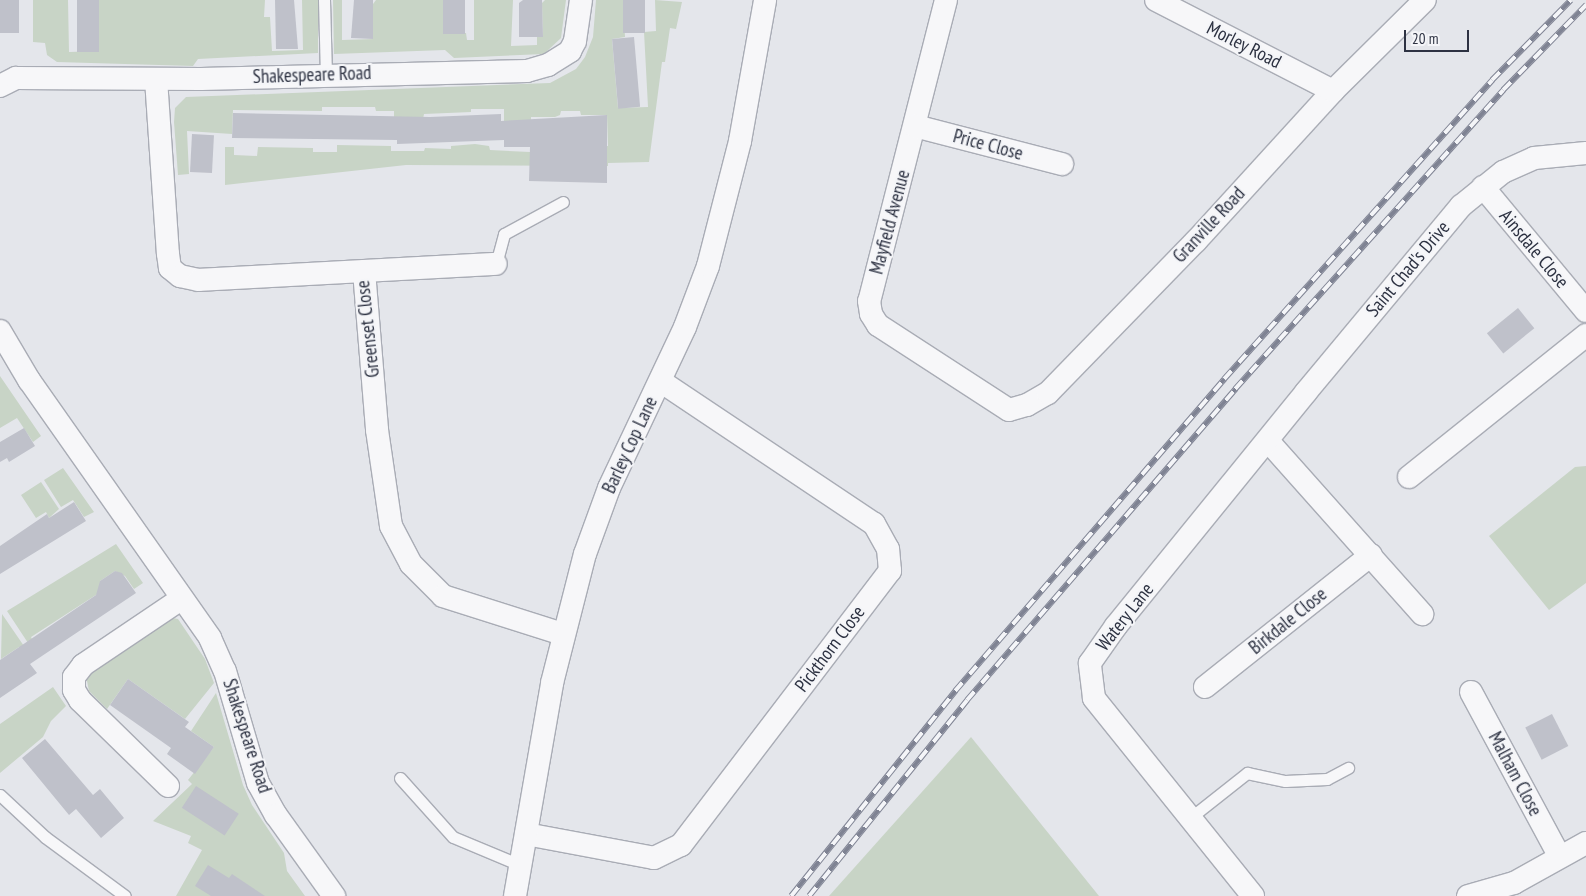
<!DOCTYPE html>
<html>
<head>
<meta charset="utf-8">
<style>
  body { margin:0 }
  #map { position:relative; width:1586px; height:896px; overflow:hidden; background:#e4e6eb; font-family:"PT Sans Narrow",sans-serif }
  div>[style] { position:absolute }
  .green>* { inset:0; background:#c8d4c6 }
  .building>* { inset:0; background:#bfc1ca; transform-origin:0 0 }
  .roads { filter:drop-shadow(1px 0 #a9acb5) drop-shadow(-1px 0 #a9acb5) drop-shadow(0 1px #a9acb5) drop-shadow(0 -1px #a9acb5) }
  .lane>* { height:11px; margin:-5.5px; padding:0 5.5px; transform-origin:5.5px; border-radius:5.5px; background:#f7f7f9 }
  .street>* { height:22px; margin:-11px; padding:0 11px; transform-origin:11px; border-radius:11px; background:#f7f7f9 }
  .rail>* { height:5.5px; margin-top:-2.75px; transform-origin:0; background:repeating-linear-gradient(90deg,#f4f5f8 0 11px,#7f8393 0 22px); box-sizing:border-box; border-block:1px solid #7f8393 }
  span { translate:-50% -50%; white-space:nowrap; text-align:center; line-height:1.15; -webkit-text-stroke:4px #f4f5f8; paint-order:stroke }
  .street-label { font-size:19px; color:#2d3242 }
  .scale { position:absolute; left:1404px; top:30px; width:65px; height:22px; box-sizing:border-box; border:2px solid #2d3242; border-top:0; padding-left:6px; font-size:15px; line-height:18px; white-space:nowrap; color:#2d3242; -webkit-text-stroke:4px #f4f5f8; paint-order:stroke }
</style>
</head>
<body>
<div id="map">
  <div class="green">
    <div style="clip-path:polygon(33px 0,68px 0,69px 52px,99px 51px,99px 0,265px 0,264px 17px,270px 17px,272px 51px,303px 50px,302px 0,318px 0,318px 53px,198px 59px,193px 66px,57px 62px,47px 55px,45px 43px,33px 42px)"></div>
    <div style="clip-path:polygon(333px 0,342px 0,342px 40px,373px 39px,373px 4px,376px 0,443px 0,443px 33px,466px 33px,467px 40px,474px 40px,474px 0,513px 0,511px 46px,537px 45px,537px 37px,543px 37px,542px 3px,545px 0,566px 0,561px 38px,544px 54px,454px 58px,445px 50px,334px 54px)"></div>
    <div style="clip-path:polygon(596px 0,623px 0,625px 37px,612px 39px,618px 108px,648px 107px,644px 32px,656px 31px,655px 0,682px 2px,676px 29px,670px 28px,665px 62px,662px 62px,649px 162px,608px 163px,608px 166px,406px 165px,225px 185px,225px 147px,234px 147px,234px 155px,257px 156px,258px 147px,313px 148px,313px 152px,337px 152px,337px 145px,391px 146px,391px 151px,424px 151px,425px 148px,451px 149px,451px 146px,475px 144px,489px 146px,490px 150px,530px 152px,608px 146px,607px 115px,581px 115px,580px 111px,561px 111px,560px 115px,555px 117px,531px 117px,531px 122px,504px 122px,504px 109px,471px 109px,471px 112px,424px 114px,423px 119px,394px 122px,394px 111px,376px 111px,375px 107px,322px 107px,322px 111px,233px 110px,232px 134px,187px 131px,189px 174px,178px 175px,174px 122px,175px 108px,186px 97px,550px 83px,576px 69px,585px 57px,593px 37px)"></div>
    <div style="clip-path:polygon(0 376px,41px 436px,33px 442px,17px 418px,0 428px)"></div>
    <div style="clip-path:polygon(1586px 466px,1586px 583px,1549px 610px,1489px 536px,1575px 467px)"></div>
    <div style="clip-path:polygon(63px 468px,94px 512px,84px 517px,73px 500px,61px 507px,44px 480px)"></div>
    <div style="clip-path:polygon(41px 482px,59px 509px,49px 518px,46px 512px,36px 518px,21px 495px)"></div>
    <div style="clip-path:polygon(116px 544px,143px 583px,134px 589px,125px 576px,115px 571px,100px 581px,102px 591px,31px 637px,34px 643px,30px 646px,7px 611px)"></div>
    <div style="clip-path:polygon(2px 614px,26px 649px,19px 647px,1px 659px)"></div>
    <div style="clip-path:polygon(173px 618px,178px 619px,205px 659px,214px 683px,185px 719px,128px 679px,107px 709px,89px 691px,86px 676px)"></div>
    <div style="clip-path:polygon(53px 687px,66px 706px,51px 721px,43px 737px,0 773px,0 724px)"></div>
    <div style="clip-path:polygon(216px 693px,243px 785px,252px 805px,284px 853px,287px 871px,305px 896px,176px 896px,202px 850px,188px 843px,191px 836px,153px 821px,192px 784px,188px 780px,214px 747px,191px 731px)"></div>
    <div style="clip-path:polygon(971px 737px,1099px 896px,829px 896px)"></div>
  </div>
  <div class="building">
    <div style="left:0;top:0;width:19px;height:33px"></div>
    <div style="left:77px;top:0;width:22px;height:52px"></div>
    <div style="clip-path:polygon(275px 0,294px 0,298px 49px,276px 49px)"></div>
    <div style="clip-path:polygon(354px 0,373px 0,373px 39px,351px 38px)"></div>
    <div style="left:443px;top:0;width:22px;height:34px"></div>
    <div style="clip-path:polygon(523px 0,542px 0,543px 37px,519px 37px,519px 3px)"></div>
    <div style="left:623px;top:0;width:22px;height:33px"></div>
    <div style="left:634px;top:37px;width:70px;height:22px;rotate:85deg"></div>
    <div style="clip-path:polygon(233px 113px,430px 117px,501px 114px,501px 121px,607px 115px,607px 183px,529px 181px,530px 147px,504px 147px,504px 140px,397px 144px,397px 140px,232px 138px)"></div>
    <div style="left:192px;top:134px;width:22px;height:38px;rotate:3deg"></div>
    <div style="left:1518px;top:308px;width:26px;height:40px;rotate:51deg"></div>
    <div style="clip-path:polygon(24px 428px,35px 446px,9px 462px,7px 458px,0 462px,0 442px)"></div>
    <div style="clip-path:polygon(74px 502px,86px 521px,0 574px,0 546px,47px 514px,49px 518px)"></div>
    <div style="clip-path:polygon(115px 571px,122px 573px,136px 593px,30px 664px,37px 673px,0 698px,0 660px,96px 595px,100px 581px)"></div>
    <div style="clip-path:polygon(128px 679px,189px 722px,185px 727px,214px 747px,195px 774px,167px 754px,171px 748px,110px 705px)"></div>
    <div style="left:1552px;top:714px;width:36px;height:30px;rotate:63deg"></div>
    <div style="clip-path:polygon(45px 739px,93px 795px,100px 789px,124px 818px,101px 838px,76px 809px,69px 815px,22px 758px)"></div>
    <div style="left:196px;top:786px;width:51px;height:26px;rotate:33deg"></div>
    <div style="clip-path:polygon(208px 865px,229px 878px,232px 874px,265px 896px,211px 896px,195px 886px)"></div>
  </div>
  <div class="roads">
    <div class="lane">
      <div style="left:324px;top:0;width:75px;rotate:88.5deg"></div>
      <div style="left:496px;top:264px;width:31px;rotate:-75deg"></div>
      <div style="left:504px;top:234px;width:67px;rotate:-28.5deg"></div>
      <div style="left:400px;top:778px;width:79px;rotate:48.1deg"></div>
      <div style="left:453px;top:837px;width:73px;rotate:22.7deg"></div>
      <div style="left:0;top:795px;width:62px;rotate:43deg"></div>
      <div style="left:45px;top:837px;width:99px;rotate:36.4deg"></div>
      <div style="left:1190px;top:818px;width:73px;rotate:-38.3deg"></div>
      <div style="left:1247px;top:773px;width:39px;rotate:12deg"></div>
      <div style="left:1285px;top:781px;width:42px;rotate:-2.7deg"></div>
      <div style="left:1327px;top:779px;width:24px;rotate:-28deg"></div>
    </div>
    <div class="street">
      <div style="left:946px;top:0;width:311px;rotate:104.3deg"></div>
      <div style="left:869px;top:301px;width:13px;rotate:81deg"></div>
      <div style="left:871px;top:314px;width:13px;rotate:58deg"></div>
      <div style="left:878px;top:325px;width:156px;rotate:33deg"></div>
      <div style="left:1009px;top:410px;width:19px;rotate:-16deg"></div>
      <div style="left:1027px;top:405px;width:24px;rotate:-30deg"></div>
      <div style="left:1048px;top:393px;width:212px;rotate:-45.8deg"></div>
      <div style="left:1196px;top:241px;width:203px;rotate:-47.6deg"></div>
      <div style="left:1333px;top:91px;width:129px;rotate:-44.7deg"></div>
      <div style="left:1156px;top:0;width:199px;rotate:27.2deg"></div>
      <div style="left:156px;top:79px;width:175px;rotate:86.1deg"></div>
      <div style="left:168px;top:254px;width:14px;rotate:82deg"></div>
      <div style="left:170px;top:268px;width:13px;rotate:39deg"></div>
      <div style="left:180px;top:276px;width:19px;rotate:12deg"></div>
      <div style="left:199px;top:280px;width:297px;rotate:-3.1deg"></div>
      <div style="left:0;top:86px;width:18px;rotate:-27deg"></div>
      <div style="left:16px;top:78px;width:185px;rotate:0.3deg"></div>
      <div style="left:201px;top:79px;width:326px;rotate:-1.4deg"></div>
      <div style="left:527px;top:71px;width:22px;rotate:-16deg"></div>
      <div style="left:548px;top:65px;width:26px;rotate:-32deg"></div>
      <div style="left:570px;top:51px;width:11px;rotate:-63deg"></div>
      <div style="left:575px;top:41px;width:41px;rotate:-81.7deg"></div>
      <div style="left:915px;top:126px;width:152px;rotate:14.5deg"></div>
      <div style="left:1483px;top:187px;width:161px;rotate:50.3deg"></div>
      <div style="left:364px;top:271px;width:160px;rotate:85.3deg"></div>
      <div style="left:377px;top:430px;width:97px;rotate:81.7deg"></div>
      <div style="left:391px;top:526px;width:43px;rotate:62.2deg"></div>
      <div style="left:411px;top:564px;width:45px;rotate:45deg"></div>
      <div style="left:443px;top:596px;width:126px;rotate:17.6deg"></div>
      <div style="left:0;top:331px;width:57px;rotate:59.4deg"></div>
      <div style="left:29px;top:380px;width:315px;rotate:54.9deg"></div>
      <div style="left:210px;top:638px;width:36px;rotate:66deg"></div>
      <div style="left:225px;top:671px;width:117px;rotate:73.6deg"></div>
      <div style="left:258px;top:783px;width:37px;rotate:61deg"></div>
      <div style="left:276px;top:815px;width:100px;rotate:54.4deg"></div>
      <div style="left:1268px;top:441px;width:232px;rotate:48.3deg"></div>
      <div style="left:1409px;top:477px;width:227px;rotate:-38.7deg"></div>
      <div style="left:1205px;top:687px;width:212px;rotate:-38.5deg"></div>
      <div style="left:1471px;top:692px;width:187px;rotate:61.7deg"></div>
      <div style="left:168px;top:786px;width:123px;rotate:-135.7deg"></div>
      <div style="left:80px;top:700px;width:12px;rotate:-121deg"></div>
      <div style="left:74px;top:690px;width:13px;rotate:-90deg"></div>
      <div style="left:74px;top:677px;width:15px;rotate:-53deg"></div>
      <div style="left:83px;top:665px;width:118px;rotate:-34deg"></div>
      <div style="left:526px;top:834px;width:130px;rotate:10.6deg"></div>
      <div style="left:654px;top:858px;width:30px;rotate:-26deg"></div>
      <div style="left:681px;top:845px;width:345px;rotate:-52.7deg"></div>
      <div style="left:890px;top:571px;width:22px;rotate:-95deg"></div>
      <div style="left:888px;top:549px;width:29px;rotate:-119deg"></div>
      <div style="left:874px;top:524px;width:257px;rotate:-146.2deg"></div>
      <div style="left:515px;top:896px;width:216px;rotate:-80.1deg"></div>
      <div style="left:552px;top:683px;width:133px;rotate:-75.7deg"></div>
      <div style="left:585px;top:554px;width:70px;rotate:-70deg"></div>
      <div style="left:609px;top:488px;width:178px;rotate:-64.7deg"></div>
      <div style="left:685px;top:327px;width:65px;rotate:-69.3deg"></div>
      <div style="left:708px;top:266px;width:129px;rotate:-75.6deg"></div>
      <div style="left:740px;top:141px;width:143px;rotate:-79.9deg"></div>
      <div style="left:1253px;top:896px;width:254px;rotate:-128.8deg"></div>
      <div style="left:1094px;top:698px;width:35px;rotate:-97deg"></div>
      <div style="left:1090px;top:663px;width:45px;rotate:-54.9deg"></div>
      <div style="left:1116px;top:626px;width:301px;rotate:-50.9deg"></div>
      <div style="left:1306px;top:392px;width:242px;rotate:-50.2deg"></div>
      <div style="left:1461px;top:206px;width:54px;rotate:-39deg"></div>
      <div style="left:1503px;top:172px;width:34px;rotate:-24deg"></div>
      <div style="left:1534px;top:158px;width:52px;rotate:-5.5deg"></div>
      <div style="left:1468px;top:896px;width:48px;rotate:-15.8deg"></div>
      <div style="left:1514px;top:883px;width:82px;rotate:-29.1deg"></div>
    </div>
  </div>
  <div class="rail">
    <div style="left:791px;top:896px;width:263px;rotate:-51.3deg"></div>
    <div style="left:955px;top:691px;width:412px;rotate:-49.2deg"></div>
    <div style="left:1224px;top:379px;width:402px;rotate:-48.1deg"></div>
    <div style="left:1492px;top:80px;width:112px;rotate:-45.4deg"></div>
    <div style="left:809px;top:896px;width:252px;rotate:-51.1deg"></div>
    <div style="left:967px;top:700px;width:411px;rotate:-49.2deg"></div>
    <div style="left:1235px;top:389px;width:402px;rotate:-48.1deg"></div>
    <div style="left:1503px;top:90px;width:119px;rotate:-45.7deg"></div>
  </div>
  <div class="street-label">
    <span style="left:1244px;top:45px;rotate:27deg">Morley Road</span>
    <span style="left:312px;top:75px;rotate:-2deg">Shakespeare Road</span>
    <span style="left:988px;top:145px;rotate:15deg">Price Close</span>
    <span style="left:890px;top:222px;rotate:-75deg">Mayfield Avenue</span>
    <span style="left:1209px;top:225px;rotate:-47deg">Granville Road</span>
    <span style="left:1534px;top:249px;rotate:50deg">Ainsdale Close</span>
    <span style="left:1408px;top:269px;rotate:-50deg">Saint Chad's Drive</span>
    <span style="left:368px;top:329px;rotate:-96deg">Greenset Close</span>
    <span style="left:630px;top:445px;rotate:-65deg">Barley Cop Lane</span>
    <span style="left:1125px;top:617px;rotate:-52deg">Watery Lane</span>
    <span style="left:1288px;top:621px;rotate:-39deg">Birkdale Close</span>
    <span style="left:830px;top:649px;rotate:-53deg">Pickthorn Close</span>
    <span style="left:247px;top:736px;rotate:72deg">Shakespeare Road</span>
    <span style="left:1515px;top:774px;rotate:62deg">Malham Close</span>
  </div>
  <div class="scale">20 m</div>
</div>
</body>
</html>
